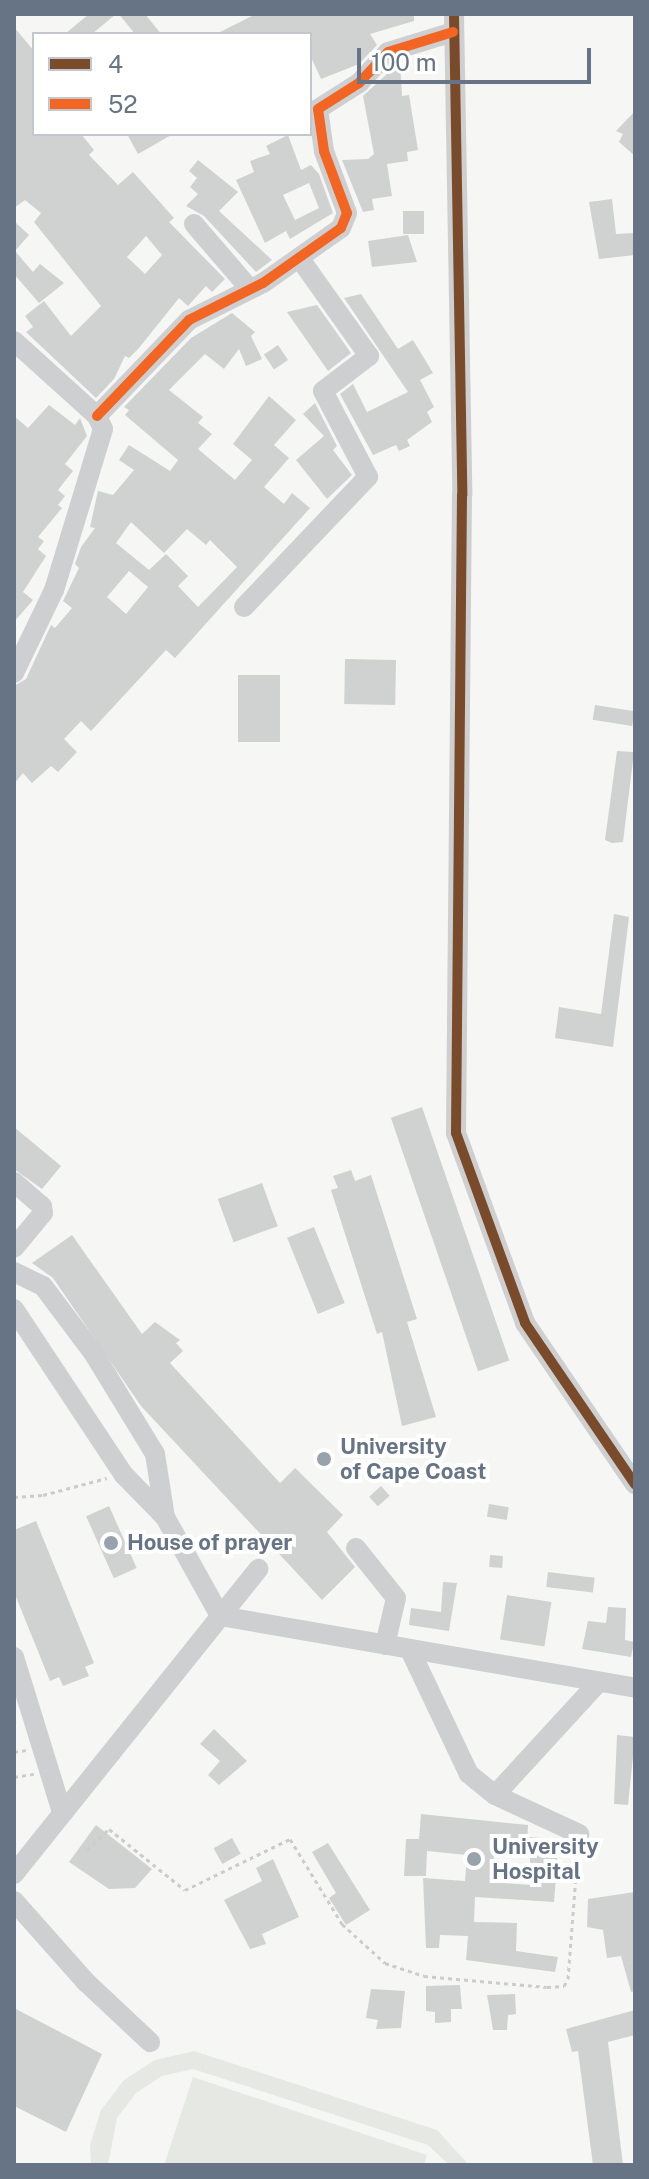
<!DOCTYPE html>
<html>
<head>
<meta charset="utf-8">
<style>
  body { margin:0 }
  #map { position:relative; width:649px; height:2179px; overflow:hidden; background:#f6f6f5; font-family:"Public Sans",sans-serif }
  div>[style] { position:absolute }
  .green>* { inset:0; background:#e6e9e3 }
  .building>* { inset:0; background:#d0d1d1; transform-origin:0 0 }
  .path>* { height:3px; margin-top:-1.5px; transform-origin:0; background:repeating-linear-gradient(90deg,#cccccd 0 4px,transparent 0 8px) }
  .minor>* { height:20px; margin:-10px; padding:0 10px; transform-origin:10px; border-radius:10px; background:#cecfd0 }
  .bus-1>* { height:10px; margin:-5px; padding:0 5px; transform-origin:5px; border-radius:5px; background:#7a4b2a }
  .bus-2>* { height:10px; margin:-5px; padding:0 5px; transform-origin:5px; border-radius:5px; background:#f26522 }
  .dots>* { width:22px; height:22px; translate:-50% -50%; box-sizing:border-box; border:4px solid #fff; border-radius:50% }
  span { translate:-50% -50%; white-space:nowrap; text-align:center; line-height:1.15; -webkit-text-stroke:8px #fff; paint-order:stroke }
  .poi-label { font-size:22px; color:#667485; font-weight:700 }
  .left { translate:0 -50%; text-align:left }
  .frame { position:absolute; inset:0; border:16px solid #667485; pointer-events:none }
  .legend { position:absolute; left:32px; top:32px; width:280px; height:104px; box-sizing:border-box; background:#fff; border:2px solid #c2c7ce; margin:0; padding:10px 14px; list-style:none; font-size:24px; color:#667485 }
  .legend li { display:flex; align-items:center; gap:16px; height:40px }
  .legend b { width:40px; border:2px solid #c2c7ce }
  .scale { position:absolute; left:357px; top:48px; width:234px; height:36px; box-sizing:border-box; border:4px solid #667485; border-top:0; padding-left:10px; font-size:24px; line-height:28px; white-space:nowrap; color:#667485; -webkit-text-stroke:6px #fff; paint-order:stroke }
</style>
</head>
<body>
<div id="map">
  <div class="green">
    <div style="clip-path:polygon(194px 2051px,437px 2130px,469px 2165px,449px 2165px,428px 2145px,193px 2069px,162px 2076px,136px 2093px,117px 2118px,108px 2165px,91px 2165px,90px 2145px,101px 2110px,124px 2080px,155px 2060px)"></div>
    <div style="clip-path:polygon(193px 2077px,427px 2155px,424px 2165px,164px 2165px)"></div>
  </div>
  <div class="building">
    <div style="clip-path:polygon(89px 14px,116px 14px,92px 34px,65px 34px)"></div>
    <div style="clip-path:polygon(119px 14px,145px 14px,161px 34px,135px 34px)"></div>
    <div style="clip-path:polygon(256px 14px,414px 14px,414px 21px,370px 34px,377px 45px,359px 64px,321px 79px,310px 55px,310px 34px,216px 34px)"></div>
    <div style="clip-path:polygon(evenodd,14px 27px,34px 51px,34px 134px,81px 134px,94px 150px,89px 155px,118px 185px,133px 172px,174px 218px,169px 222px,225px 279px,212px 292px,206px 286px,188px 306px,179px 298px,139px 348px,129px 358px,125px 356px,114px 379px,96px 398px,26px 332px,33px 327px,25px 316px,44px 301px,71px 336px,101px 306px,34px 222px,41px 213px,25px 200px,14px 208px,14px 27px,146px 236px,162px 255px,145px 274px,127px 257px,146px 236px)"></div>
    <div style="clip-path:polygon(400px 62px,402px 96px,409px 95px,418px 150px,407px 152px,408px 161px,387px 164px,392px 196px,372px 199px,374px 210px,363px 212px,342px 160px,368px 159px,374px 154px,363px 96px)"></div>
    <div style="clip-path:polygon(635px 111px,635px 156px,619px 142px,623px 134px,616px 131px)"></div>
    <div style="clip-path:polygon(127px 134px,173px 134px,138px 154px)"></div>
    <div style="clip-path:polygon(evenodd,288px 135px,301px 170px,311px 165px,319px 174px,333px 213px,290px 239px,286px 231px,265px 243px,236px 180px,254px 172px,250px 161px,270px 154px,266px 146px,288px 135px,309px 183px,319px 208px,295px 220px,283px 195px,309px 183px)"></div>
    <div style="clip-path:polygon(198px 160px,238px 192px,219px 211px,272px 260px,256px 272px,204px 216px,186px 206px,198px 194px,190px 187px,197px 178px,189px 171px)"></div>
    <div style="clip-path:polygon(612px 199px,616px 234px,635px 233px,635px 255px,599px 259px,589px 202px)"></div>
    <div style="left:403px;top:211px;width:21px;height:23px"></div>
    <div style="clip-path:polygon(14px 221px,29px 235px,15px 251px,33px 272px,40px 264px,64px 283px,39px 303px,14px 274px)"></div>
    <div style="clip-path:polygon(408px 235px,417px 262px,372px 267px,368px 241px)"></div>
    <div style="clip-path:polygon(361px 294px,398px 349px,413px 340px,433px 373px,420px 380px,434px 407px,427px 412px,432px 422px,407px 440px,410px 446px,399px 451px,396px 445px,373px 455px,340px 394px,353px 384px,367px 412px,408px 392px,344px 298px)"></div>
    <div style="clip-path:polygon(317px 305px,351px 353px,328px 371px,287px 312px)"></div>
    <div style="clip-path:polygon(evenodd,232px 313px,255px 332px,251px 336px,262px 359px,246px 366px,239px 349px,224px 369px,205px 354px,169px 390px,203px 417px,198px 423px,212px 434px,198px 449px,235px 480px,252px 460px,233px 444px,269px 396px,296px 420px,274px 445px,289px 458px,264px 487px,284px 504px,292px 493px,310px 508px,175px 658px,166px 650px,91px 731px,81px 721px,64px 739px,77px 752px,58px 772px,51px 766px,32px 783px,23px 773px,14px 784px,14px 686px,26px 679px,51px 625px,55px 628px,72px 608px,63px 601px,79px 568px,75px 564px,81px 547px,95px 528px,90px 527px,98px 491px,113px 495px,134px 470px,119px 460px,129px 445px,170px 471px,178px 460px,125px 415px,129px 410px,124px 407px,191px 338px,232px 313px,131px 522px,164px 553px,187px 529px,206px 545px,210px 540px,237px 567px,198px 607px,178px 586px,188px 576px,166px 554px,149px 570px,116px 543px,131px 522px,232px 313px,129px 571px,148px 587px,126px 614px,107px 597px,129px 571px)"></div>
    <div style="left:278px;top:345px;width:18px;height:17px;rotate:56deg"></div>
    <div style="clip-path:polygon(315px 403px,337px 446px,333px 450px,352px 475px,327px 499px,296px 460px,324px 436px,303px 414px)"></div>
    <div style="clip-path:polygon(49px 405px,75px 425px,80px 418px,87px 436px,65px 464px,73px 471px,58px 490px,65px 496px,58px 505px,62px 508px,38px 537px,44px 541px,38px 549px,46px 556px,23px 592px,33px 600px,14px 622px,14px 416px,28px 428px)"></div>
    <div style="left:345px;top:659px;width:51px;height:45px;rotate:1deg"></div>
    <div style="left:238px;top:675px;width:42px;height:67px"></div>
    <div style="left:595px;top:705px;width:40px;height:15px;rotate:9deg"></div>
    <div style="clip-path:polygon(617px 751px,634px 752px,623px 842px,612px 843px,605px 840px)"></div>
    <div style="clip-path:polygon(614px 914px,629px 917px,613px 1047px,555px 1038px,559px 1007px,601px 1014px)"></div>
    <div style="left:422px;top:1107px;width:268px;height:33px;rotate:71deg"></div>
    <div style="clip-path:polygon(14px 1127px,61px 1166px,42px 1189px,14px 1169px)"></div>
    <div style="clip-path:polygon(351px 1170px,355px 1181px,371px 1175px,417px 1319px,407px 1322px,436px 1417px,402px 1426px,382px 1332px,377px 1334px,331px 1190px,338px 1188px,333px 1176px)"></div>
    <div style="left:262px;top:1183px;width:46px;height:47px;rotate:70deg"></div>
    <div style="left:314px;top:1227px;width:82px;height:29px;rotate:68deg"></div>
    <div style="clip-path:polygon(72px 1235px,142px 1334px,155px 1322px,180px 1340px,176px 1343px,183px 1351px,170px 1363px,280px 1483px,295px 1468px,343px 1515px,327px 1532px,355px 1567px,322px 1600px,141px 1406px,53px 1278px,32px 1263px)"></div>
    <div style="left:381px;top:1486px;width:13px;height:16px;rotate:48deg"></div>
    <div style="left:489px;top:1504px;width:20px;height:13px;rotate:9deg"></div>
    <div style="left:109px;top:1506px;width:68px;height:25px;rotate:66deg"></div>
    <div style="clip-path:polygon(36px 1521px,94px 1663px,85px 1667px,89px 1676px,63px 1686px,59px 1677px,50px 1681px,14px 1592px,14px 1530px)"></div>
    <div style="left:490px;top:1555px;width:13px;height:12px;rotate:4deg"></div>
    <div style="left:548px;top:1572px;width:47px;height:15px;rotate:7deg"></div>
    <div style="clip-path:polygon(443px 1582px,457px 1583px,449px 1631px,409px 1625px,411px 1608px,441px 1612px)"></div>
    <div style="left:507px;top:1595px;width:45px;height:45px;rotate:9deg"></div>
    <div style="clip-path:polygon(608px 1607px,626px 1608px,625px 1640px,634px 1642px,631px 1657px,582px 1649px,588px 1621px,606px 1623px)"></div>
    <div style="clip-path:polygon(214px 1729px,247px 1761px,219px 1785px,208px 1775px,220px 1761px,200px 1744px)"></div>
    <div style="clip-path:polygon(617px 1735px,635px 1737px,628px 1805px,614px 1804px)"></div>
    <div style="clip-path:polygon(421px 1814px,528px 1825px,527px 1844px,495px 1842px,492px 1882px,531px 1885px,529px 1837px,559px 1840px,554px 1902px,475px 1897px,474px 1922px,517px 1923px,516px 1951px,558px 1957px,555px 1972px,466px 1960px,468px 1936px,440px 1935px,439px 1948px,426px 1948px,423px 1878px,465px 1881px,467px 1855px,427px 1851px,426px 1876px,404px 1876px,406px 1839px,419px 1839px)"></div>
    <div style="clip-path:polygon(96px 1825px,152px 1869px,135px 1888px,109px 1889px,69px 1862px)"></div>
    <div style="left:232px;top:1838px;width:18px;height:21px;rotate:61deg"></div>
    <div style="clip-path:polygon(328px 1843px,370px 1910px,346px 1925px,329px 1898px,336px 1893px,312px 1852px)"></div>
    <div style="clip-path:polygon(273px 1859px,299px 1917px,262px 1934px,266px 1944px,250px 1949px,224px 1900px,262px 1881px,256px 1868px)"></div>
    <div style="clip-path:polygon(635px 1892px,635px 1991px,631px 1992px,621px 1956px,607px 1958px,603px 1930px,587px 1927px,588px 1899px)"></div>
    <div style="clip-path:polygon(460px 1985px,462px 2009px,451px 2009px,451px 2022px,435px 2023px,435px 2012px,426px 2011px,426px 1986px)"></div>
    <div style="clip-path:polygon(371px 1989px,405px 1991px,401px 2028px,376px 2029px,378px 2020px,366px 2018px)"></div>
    <div style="clip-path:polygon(515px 1994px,516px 2014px,508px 2015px,507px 2030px,493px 2030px,487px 1995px)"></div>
    <div style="clip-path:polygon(14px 2008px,102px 2054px,66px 2132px,14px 2106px)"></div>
    <div style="clip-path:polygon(635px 2010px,635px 2035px,608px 2042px,623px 2165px,593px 2165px,578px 2051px,572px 2052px,566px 2029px)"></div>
  </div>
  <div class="path">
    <div style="left:14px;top:1497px;width:29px;rotate:-4deg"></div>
    <div style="left:43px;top:1495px;width:66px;rotate:-14.9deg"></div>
    <div style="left:14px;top:1752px;width:12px;rotate:-9deg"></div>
    <div style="left:14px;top:1777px;width:20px;rotate:-9deg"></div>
    <div style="left:87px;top:1850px;width:30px;rotate:-44deg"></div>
    <div style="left:109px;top:1829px;width:97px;rotate:38.8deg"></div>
    <div style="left:185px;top:1890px;width:117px;rotate:-25.9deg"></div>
    <div style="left:290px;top:1839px;width:100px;rotate:58.5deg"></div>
    <div style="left:342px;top:1924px;width:58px;rotate:42.2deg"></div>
    <div style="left:385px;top:1963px;width:41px;rotate:18.4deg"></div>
    <div style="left:424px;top:1976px;width:123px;rotate:5.1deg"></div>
    <div style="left:547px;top:1987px;width:17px;rotate:-3deg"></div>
    <div style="left:564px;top:1986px;width:8px;rotate:-60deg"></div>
    <div style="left:568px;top:1979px;width:129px;rotate:-85.6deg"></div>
  </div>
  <div class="minor">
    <div style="left:454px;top:14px;width:481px;rotate:89deg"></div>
    <div style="left:462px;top:495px;width:638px;rotate:90.54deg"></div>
    <div style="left:456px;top:1133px;width:202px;rotate:70deg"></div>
    <div style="left:525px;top:1323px;width:195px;rotate:55.7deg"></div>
    <div style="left:194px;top:224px;width:86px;rotate:49.3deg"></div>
    <div style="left:14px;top:341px;width:112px;rotate:42.1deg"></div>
    <div style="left:97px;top:416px;width:14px;rotate:65deg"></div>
    <div style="left:103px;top:429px;width:168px;rotate:106.9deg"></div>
    <div style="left:54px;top:590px;width:92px;rotate:115.7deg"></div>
    <div style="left:97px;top:416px;width:133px;rotate:-46.2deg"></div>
    <div style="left:189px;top:320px;width:83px;rotate:-26.6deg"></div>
    <div style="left:263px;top:283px;width:95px;rotate:-35.2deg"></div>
    <div style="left:341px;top:228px;width:16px;rotate:-68deg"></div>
    <div style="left:347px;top:213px;width:66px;rotate:-110.4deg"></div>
    <div style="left:324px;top:151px;width:42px;rotate:-98.1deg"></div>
    <div style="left:318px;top:109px;width:49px;rotate:-32.4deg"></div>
    <div style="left:359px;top:83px;width:42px;rotate:-46.9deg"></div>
    <div style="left:388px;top:52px;width:68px;rotate:-17.1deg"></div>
    <div style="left:244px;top:607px;width:180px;rotate:-46.4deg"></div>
    <div style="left:368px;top:477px;width:97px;rotate:-117.6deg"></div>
    <div style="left:323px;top:391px;width:58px;rotate:-37.3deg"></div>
    <div style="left:369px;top:356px;width:119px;rotate:-125.4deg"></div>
    <div style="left:14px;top:1182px;width:37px;rotate:41deg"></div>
    <div style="left:42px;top:1206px;width:7px;rotate:82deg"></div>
    <div style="left:43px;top:1213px;width:45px;rotate:129.6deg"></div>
    <div style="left:14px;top:1272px;width:32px;rotate:26deg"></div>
    <div style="left:43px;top:1286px;width:85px;rotate:53.1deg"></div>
    <div style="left:94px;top:1354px;width:117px;rotate:58.6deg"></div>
    <div style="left:155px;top:1454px;width:64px;rotate:81deg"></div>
    <div style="left:14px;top:1309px;width:199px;rotate:56.5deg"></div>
    <div style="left:124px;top:1475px;width:59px;rotate:45.7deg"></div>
    <div style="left:165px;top:1517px;width:113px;rotate:60.9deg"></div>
    <div style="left:356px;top:1548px;width:64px;rotate:51.3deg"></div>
    <div style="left:396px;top:1598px;width:48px;rotate:103.2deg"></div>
    <div style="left:220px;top:1616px;width:421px;rotate:9.8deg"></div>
    <div style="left:410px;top:1650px;width:137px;rotate:64.6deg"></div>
    <div style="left:469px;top:1774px;width:33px;rotate:39deg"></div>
    <div style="left:495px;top:1795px;width:151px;rotate:-47.4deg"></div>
    <div style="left:14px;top:1657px;width:162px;rotate:72.8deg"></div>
    <div style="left:495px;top:1795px;width:93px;rotate:24.9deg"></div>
    <div style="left:14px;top:1874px;width:391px;rotate:-51.3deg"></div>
    <div style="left:14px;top:1901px;width:108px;rotate:48.4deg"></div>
    <div style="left:86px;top:1982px;width:88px;rotate:43.2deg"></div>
  </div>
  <div class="bus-1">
    <div style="left:454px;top:14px;width:481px;rotate:89deg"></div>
    <div style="left:462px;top:495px;width:638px;rotate:90.54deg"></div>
    <div style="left:456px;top:1133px;width:202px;rotate:70deg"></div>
    <div style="left:525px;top:1323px;width:195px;rotate:55.7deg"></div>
  </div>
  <div class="bus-2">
    <div style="left:97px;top:416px;width:133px;rotate:-46.2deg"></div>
    <div style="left:189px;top:320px;width:83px;rotate:-26.6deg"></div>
    <div style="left:263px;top:283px;width:95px;rotate:-35.2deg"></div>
    <div style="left:341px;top:228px;width:16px;rotate:-68deg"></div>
    <div style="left:347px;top:213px;width:66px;rotate:-110.4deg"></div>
    <div style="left:324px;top:151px;width:42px;rotate:-98.1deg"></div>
    <div style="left:318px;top:109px;width:49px;rotate:-32.4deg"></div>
    <div style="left:359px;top:83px;width:42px;rotate:-46.9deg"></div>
    <div style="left:388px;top:52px;width:68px;rotate:-17.1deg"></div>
  </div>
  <div class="dots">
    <div style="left:324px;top:1459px;background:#98a2ac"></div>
    <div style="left:111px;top:1543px;background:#98a2ac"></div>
    <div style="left:474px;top:1859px;background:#98a2ac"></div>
  </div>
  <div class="poi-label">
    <span class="left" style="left:340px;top:1459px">University<br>of Cape Coast</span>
    <span class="left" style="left:127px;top:1543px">House of prayer</span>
    <span class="left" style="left:492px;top:1859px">University<br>Hospital</span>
  </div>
  <div class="frame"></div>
  <ul class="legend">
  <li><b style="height:10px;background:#7a4b2a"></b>4</li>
  <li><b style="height:10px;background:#f26522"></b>52</li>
  </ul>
  <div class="scale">100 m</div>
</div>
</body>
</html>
